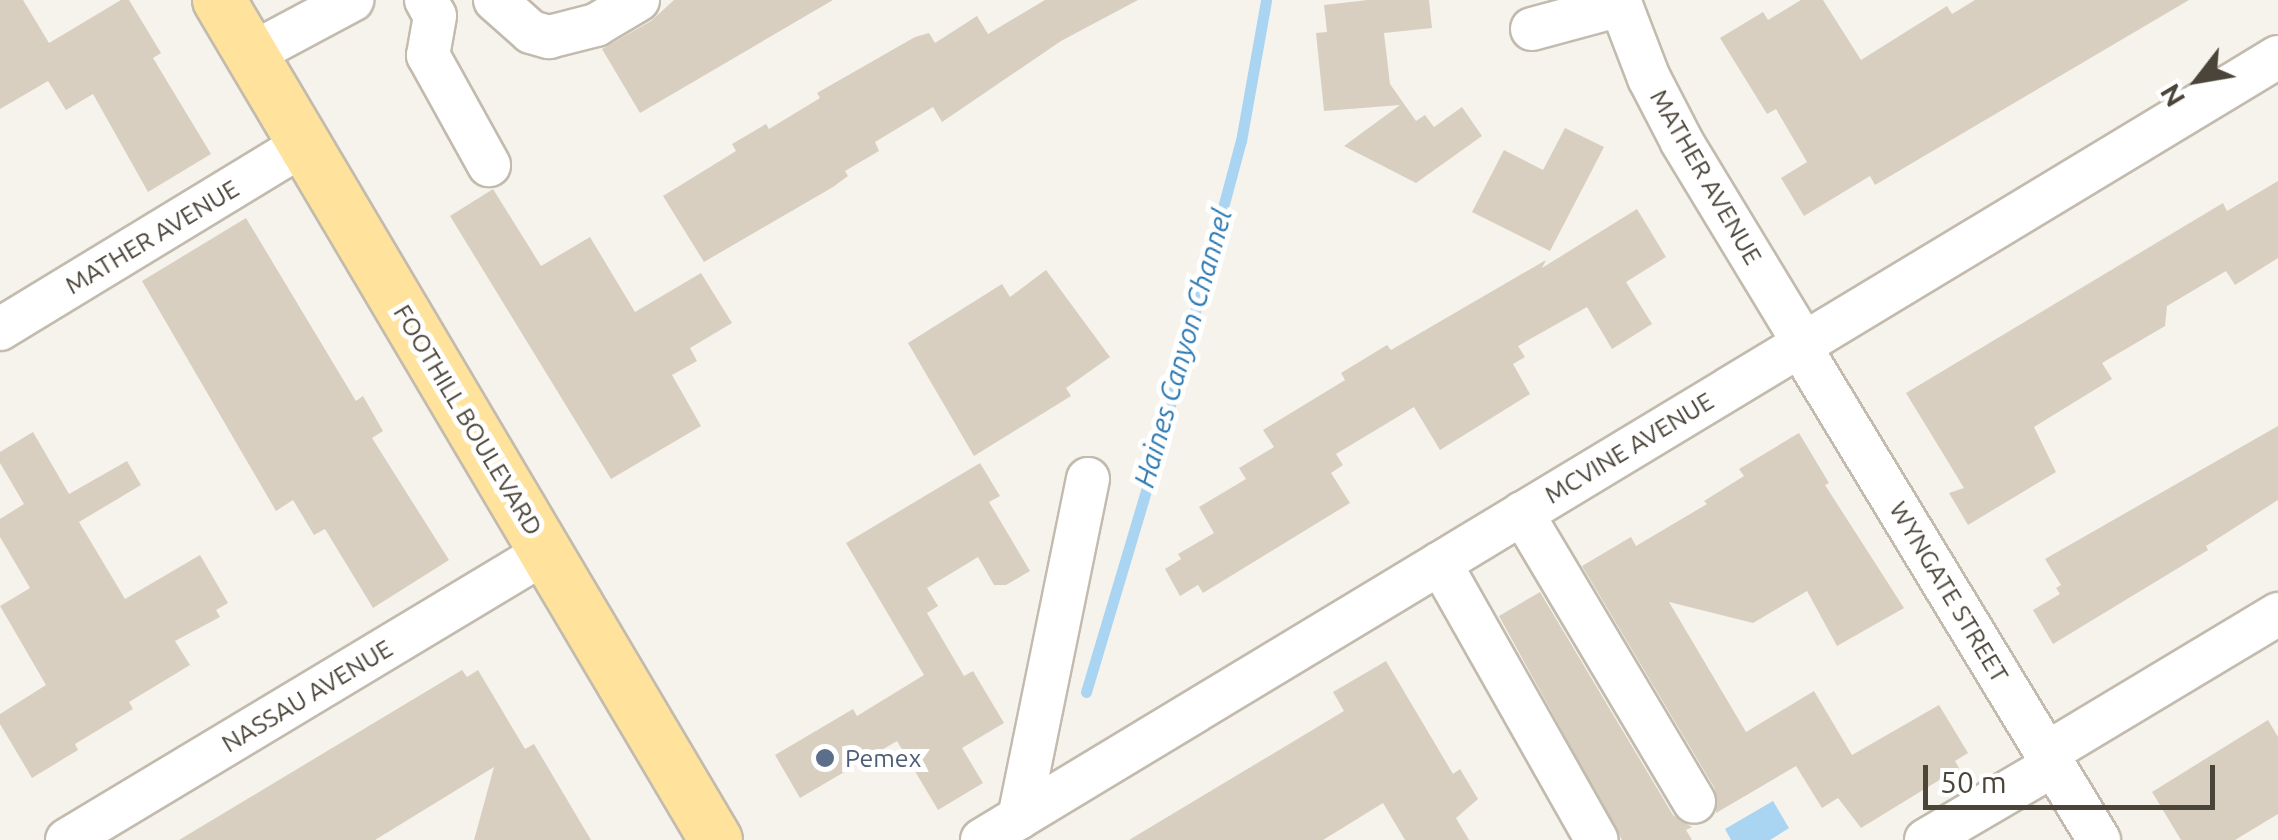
<!DOCTYPE html>
<html>
<head>
<meta charset="utf-8">
<style>
  body { margin:0 }
  #map { position:relative; width:2278px; height:840px; overflow:hidden; background:#f6f3ec; font-family:Ubuntu,sans-serif }
  div>[style] { position:absolute }
  .water>* { inset:0; background:#a9d4f2 }
  .stream>* { height:11px; margin:-5.5px; padding:0 5.5px; transform-origin:5.5px; border-radius:5.5px; background:#a9d4f2 }
  .building>* { inset:0; background:#d8cfc1 }
  .roads { filter:drop-shadow(2px 0 #c2bbae) drop-shadow(-2px 0 #c2bbae) drop-shadow(0 2px #c2bbae) drop-shadow(0 -2px #c2bbae) }
  .minor>* { height:42px; margin:-21px; padding:0 21px; transform-origin:21px; border-radius:21px; background:#fff }
  .major>* { height:52px; margin:-26px; padding:0 26px; transform-origin:26px; border-radius:26px; background:#ffe39c }
  .dots>* { width:28px; height:28px; translate:-50% -50%; box-sizing:border-box; border:5px solid #fff; border-radius:50% }
  span { translate:-50% -50%; white-space:nowrap; text-align:center; line-height:1.15; -webkit-text-stroke:10px #fff; paint-order:stroke }
  .street-label { font-size:25px; color:#4b4439 }
  .service-label { font-size:25px; color:#4e5e75 }
  .left { translate:0 -50%; text-align:left }
  .water-label { font-size:28px; color:#2e7ab2; font-style:italic }
  .north { position:absolute; left:2148px; top:30px; width:100px; height:100px; -webkit-text-stroke:8px #fff; paint-order:stroke; rotate:239deg; font-size:28px; font-weight:700; line-height:40px; text-align:center; color:#4b4439 }
  .north::after { content:''; display:block; margin:auto; width:35px; height:45px; background:#4b4439; clip-path:polygon(50% 0,100% 100%,50% 72%,0 100%) }
  .scale { position:absolute; left:1923px; top:765px; width:292px; height:45px; box-sizing:border-box; border:5px solid #4b4439; border-top:0; padding-left:12px; font-size:30px; line-height:35px; white-space:nowrap; color:#4b4439; -webkit-text-stroke:8px #fff; paint-order:stroke }
</style>
</head>
<body>
<div id="map">
  <div class="water">
    <div style="clip-path:polygon(1773px 801px,1789px 828px,1770px 840px,1731px 840px,1725px 829px)"></div>
  </div>
  <div class="stream">
    <div style="left:1086px;top:692px;width:252px;rotate:-73.4deg"></div>
    <div style="left:1158px;top:450px;width:320px;rotate:-75deg"></div>
    <div style="left:1241px;top:141px;width:143px;rotate:-79.9deg"></div>
  </div>
  <div class="building">
    <div style="clip-path:polygon(0 0,23px 0,49px 43px,121px 0,129px 0,161px 53px,153px 58px,211px 154px,148px 192px,93px 94px,66px 110px,48px 81px,0 109px)"></div>
    <div style="clip-path:polygon(674px 0,833px 0,640px 113px,602px 49px,651px 21px)"></div>
    <div style="clip-path:polygon(1045px 0,1138px 0,1061px 41px,942px 122px,933px 107px,875px 142px,879px 151px,845px 171px,848px 176px,833px 187px,704px 262px,663px 196px,736px 151px,732px 144px,766px 124px,769px 129px,820px 98px,817px 93px,915px 37px,929px 33px,935px 43px,977px 16px,988px 34px)"></div>
    <div style="clip-path:polygon(1368px 0,1429px 0,1432px 28px,1384px 33px,1390px 84px,1416px 121px,1425px 115px,1434px 127px,1462px 107px,1482px 136px,1416px 183px,1344px 146px,1400px 105px,1324px 111px,1316px 33px,1327px 32px,1324px 5px)"></div>
    <div style="clip-path:polygon(1801px 0,1823px 0,1861px 60px,1947px 6px,1952px 14px,1975px 0,2189px 0,1875px 185px,1870px 176px,1804px 216px,1781px 178px,1807px 162px,1776px 109px,1767px 114px,1720px 38px,1763px 12px,1768px 20px)"></div>
    <div style="clip-path:polygon(1565px 128px,1604px 147px,1550px 251px,1472px 212px,1504px 150px,1543px 170px)"></div>
    <div style="clip-path:polygon(2278px 181px,2278px 258px,2235px 285px,2226px 271px,2167px 306px,2165px 326px,2102px 363px,2112px 379px,2034px 427px,2056px 472px,1968px 525px,1949px 493px,1964px 488px,1906px 393px,2223px 203px,2227px 211px)"></div>
    <div style="clip-path:polygon(493px 189px,541px 266px,590px 237px,635px 312px,701px 273px,732px 323px,690px 348px,697px 361px,672px 375px,701px 426px,611px 479px,450px 216px)"></div>
    <div style="clip-path:polygon(1637px 209px,1666px 257px,1626px 282px,1652px 324px,1612px 349px,1587px 307px,1518px 346px,1525px 357px,1513px 364px,1530px 394px,1440px 450px,1414px 407px,1336px 454px,1343px 465px,1331px 473px,1350px 503px,1203px 593px,1198px 585px,1180px 596px,1165px 569px,1181px 559px,1178px 554px,1214px 533px,1199px 507px,1246px 479px,1239px 468px,1274px 447px,1263px 430px,1345px 380px,1341px 373px,1387px 345px,1391px 350px,1546px 260px,1542px 268px)"></div>
    <div style="clip-path:polygon(246px 218px,356px 401px,363px 396px,383px 431px,372px 438px,449px 560px,373px 608px,325px 529px,314px 535px,293px 500px,276px 511px,142px 281px)"></div>
    <div style="clip-path:polygon(1046px 270px,1110px 357px,1066px 388px,1071px 396px,974px 456px,908px 343px,1002px 284px,1010px 297px)"></div>
    <div style="clip-path:polygon(2278px 426px,2278px 500px,2206px 546px,2208px 550px,2053px 644px,2033px 610px,2060px 594px,2056px 588px,2061px 585px,2045px 559px)"></div>
    <div style="clip-path:polygon(33px 432px,69px 494px,127px 461px,141px 485px,79px 522px,125px 599px,200px 555px,228px 603px,216px 610px,220px 617px,175px 641px,190px 665px,129px 702px,133px 709px,75px 744px,78px 750px,32px 778px,0 724px,0 714px,46px 685px,0 606px,30px 588px,0 537px,0 519px,24px 504px,0 463px,0 452px)"></div>
    <div style="clip-path:polygon(1799px 433px,1829px 483px,1825px 485px,1904px 608px,1837px 646px,1807px 591px,1753px 623px,1669px 602px,1746px 732px,1814px 691px,1852px 755px,1939px 705px,1968px 753px,1955px 761px,1959px 768px,1861px 828px,1838px 798px,1822px 808px,1796px 766px,1716px 813px,1715px 789px,1582px 566px,1631px 537px,1636px 546px,1707px 504px,1704px 501px,1744px 476px,1739px 469px)"></div>
    <div style="clip-path:polygon(980px 463px,1000px 496px,989px 502px,1030px 571px,1006px 585px,994px 585px,978px 557px,927px 588px,938px 606px,927px 613px,964px 676px,973px 671px,1004px 723px,962px 748px,983px 783px,938px 810px,897px 741px,800px 798px,775px 755px,853px 709px,857px 716px,924px 675px,846px 543px)"></div>
    <div style="clip-path:polygon(1540px 592px,1673px 815px,1692px 827px,1686px 830px,1692px 840px,1622px 840px,1499px 616px)"></div>
    <div style="clip-path:polygon(1386px 661px,1453px 774px,1460px 769px,1478px 799px,1456px 818px,1469px 840px,1405px 840px,1383px 803px,1323px 840px,1129px 840px,1344px 711px,1333px 692px)"></div>
    <div style="clip-path:polygon(462px 670px,467px 677px,478px 670px,525px 749px,534px 744px,591px 840px,474px 840px,494px 767px,375px 840px,179px 840px)"></div>
    <div style="clip-path:polygon(2268px 720px,2278px 737px,2278px 814px,2235px 840px,2181px 840px,2152px 792px)"></div>
  </div>
  <div class="roads">
    <div class="minor">
      <div style="left:426px;top:0;width:18px;rotate:61deg"></div>
      <div style="left:435px;top:16px;width:40px;rotate:100deg"></div>
      <div style="left:428px;top:55px;width:126px;rotate:61deg"></div>
      <div style="left:495px;top:0;width:48px;rotate:41.6deg"></div>
      <div style="left:531px;top:32px;width:19px;rotate:16deg"></div>
      <div style="left:549px;top:37px;width:49px;rotate:-14.3deg"></div>
      <div style="left:596px;top:25px;width:49px;rotate:-30.8deg"></div>
      <div style="left:1619px;top:0;width:84px;rotate:69deg"></div>
      <div style="left:1649px;top:78px;width:72px;rotate:62.7deg"></div>
      <div style="left:1682px;top:142px;width:234px;rotate:58.8deg"></div>
      <div style="left:1532px;top:29px;width:92px;rotate:-15.1deg"></div>
      <div style="left:251px;top:54px;width:115px;rotate:-28.1deg"></div>
      <div style="left:0;top:329px;width:356px;rotate:-31.3deg"></div>
      <div style="left:1799px;top:345px;width:579px;rotate:58.78deg"></div>
      <div style="left:1522px;top:513px;width:336px;rotate:59.2deg"></div>
      <div style="left:1440px;top:563px;width:318px;rotate:60.5deg"></div>
      <div style="left:2047px;top:753px;width:270px;rotate:-31deg"></div>
      <div style="left:1019px;top:818px;width:346px;rotate:-78.5deg"></div>
      <div style="left:67px;top:840px;width:559px;rotate:-31.02deg"></div>
      <div style="left:982px;top:840px;width:1514px;rotate:-31.14deg"></div>
      <div style="left:1926px;top:840px;width:148px;rotate:-30.4deg"></div>
    </div>
    <div class="major">
      <div style="left:219px;top:0;width:976px;rotate:59.39deg"></div>
    </div>
  </div>
  <div class="dots">
    <div style="left:825px;top:758px;background:#5c6f8a"></div>
  </div>
  <div class="street-label">
    <span style="left:1706px;top:177px;rotate:60deg">MATHER AVENUE</span>
    <span style="left:152px;top:237px;rotate:-31deg">MATHER AVENUE</span>
    <span style="left:468px;top:420px;rotate:59deg">FOOTHILL BOULEVARD</span>
    <span style="left:1629px;top:448px;rotate:-31deg">MCVINE AVENUE</span>
    <span style="left:1949px;top:592px;rotate:59deg">WYNGATE STREET</span>
    <span style="left:307px;top:696px;rotate:-31deg">NASSAU AVENUE</span>
  </div>
  <div class="service-label">
    <span class="left" style="left:845px;top:758px">Pemex</span>
  </div>
  <div class="water-label">
    <span style="left:1183px;top:348px;rotate:-74deg">Haines Canyon Channel</span>
  </div>
  <div class="north">N</div>
  <div class="scale">50 m</div>
</div>
</body>
</html>
